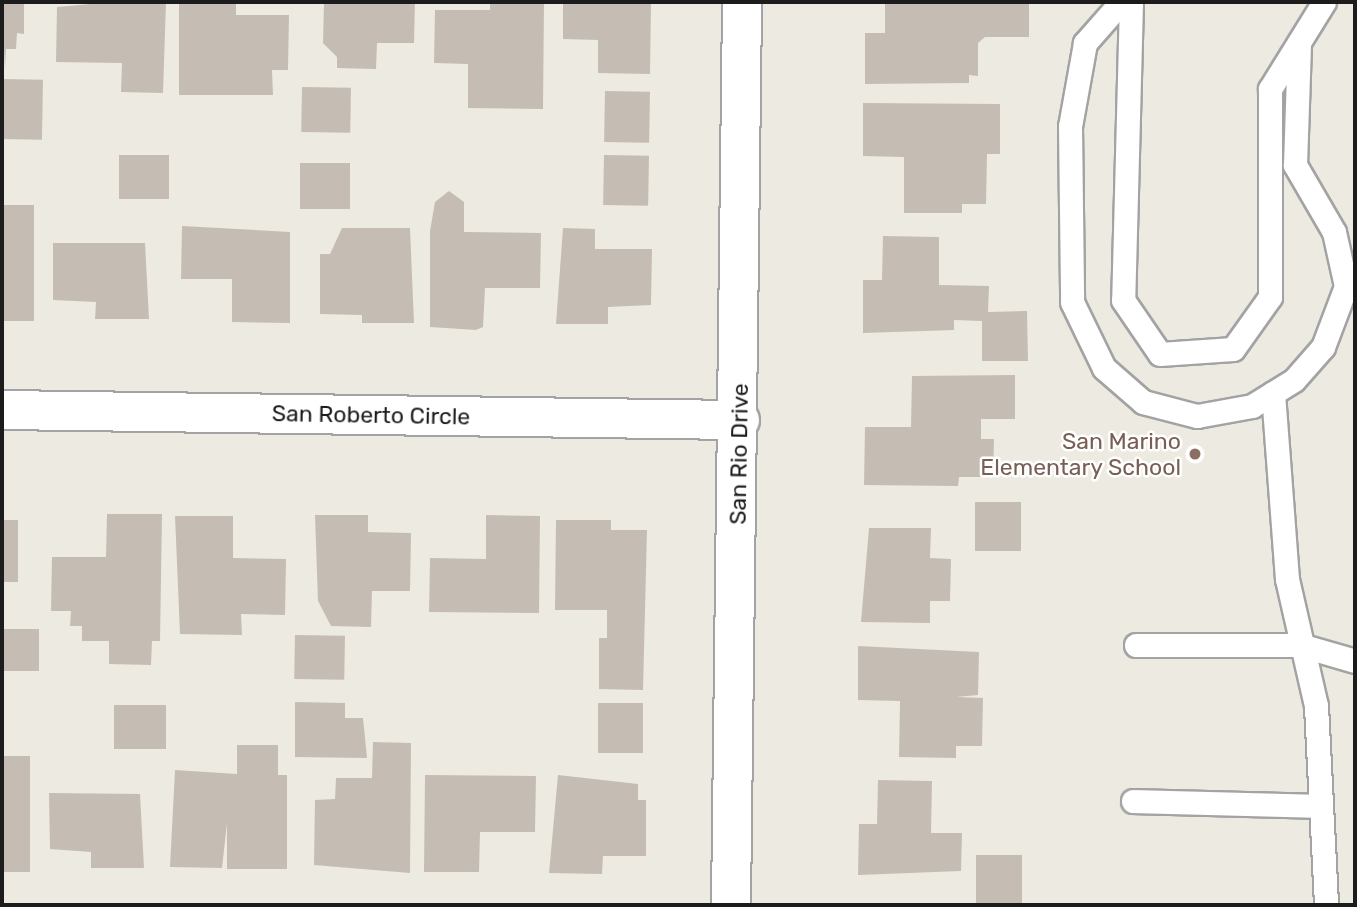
<!DOCTYPE html>
<html>
<head>
<meta charset="utf-8">
<style>
  body { margin:0 }
  #map { position:relative; width:1357px; height:907px; overflow:hidden; background:#edeae1; font-family:Rubik,sans-serif }
  div>[style] { position:absolute }
  .building>* { inset:0; background:#c5bdb4; transform-origin:0 0 }
  .roads { filter:drop-shadow(2px 0 #a3a3a3) drop-shadow(-2px 0 #a3a3a3) drop-shadow(0 2px #a3a3a3) drop-shadow(0 -2px #a3a3a3) }
  .service>* { height:23px; margin:-11.5px; padding:0 11.5px; transform-origin:11.5px; border-radius:11.5px; background:#fff }
  .minor>* { height:38px; margin:-19px; padding:0 19px; transform-origin:19px; border-radius:19px; background:#fff }
  .dots>* { width:19px; height:19px; translate:-50% -50%; box-sizing:border-box; border:4px solid #fff; border-radius:50% }
  span { translate:-50% -50%; white-space:nowrap; text-align:center; line-height:1.15; -webkit-text-stroke:5px #fff; paint-order:stroke }
  .street-label { font-size:23px; color:#1c1c1c }
  .education-label { font-size:23px; color:#785e54 }
  .right { translate:-100% -50%; text-align:right }
  .frame { position:absolute; inset:0; border:4px solid #1c1c1c; pointer-events:none }
</style>
</head>
<body>
<div id="map">
  <div class="building">
    <div style="clip-path:polygon(2px 2px,24px 2px,24px 34px,17px 33px,16px 49px,6px 49px,5px 69px)"></div>
    <div style="clip-path:polygon(113px 2px,166px 2px,163px 93px,121px 92px,122px 63px,56px 62px,57px 7px)"></div>
    <div style="clip-path:polygon(179px 2px,236px 2px,236px 15px,289px 15px,288px 70px,272px 70px,273px 95px,179px 95px)"></div>
    <div style="clip-path:polygon(324px 2px,415px 2px,414px 43px,377px 43px,376px 69px,337px 68px,337px 57px,323px 43px)"></div>
    <div style="clip-path:polygon(490px 2px,544px 2px,543px 109px,468px 108px,468px 64px,434px 63px,435px 10px,490px 10px)"></div>
    <div style="clip-path:polygon(563px 2px,651px 2px,650px 74px,598px 73px,598px 40px,563px 39px)"></div>
    <div style="clip-path:polygon(885px 2px,1029px 2px,1029px 37px,985px 37px,978px 43px,978px 76px,969px 75px,969px 83px,865px 84px,865px 33px,885px 33px)"></div>
    <div style="left:2px;top:79px;width:41px;height:60px;rotate:1deg"></div>
    <div style="left:302px;top:87px;width:49px;height:45px;rotate:1deg"></div>
    <div style="left:605px;top:91px;width:45px;height:51px;rotate:1deg"></div>
    <div style="clip-path:polygon(863px 103px,1000px 104px,1000px 154px,987px 154px,986px 204px,962px 204px,962px 213px,904px 213px,904px 157px,863px 156px)"></div>
    <div style="left:119px;top:155px;width:50px;height:44px"></div>
    <div style="left:604px;top:155px;width:45px;height:50px;rotate:1deg"></div>
    <div style="left:300px;top:163px;width:50px;height:46px"></div>
    <div style="clip-path:polygon(449px 191px,464px 202px,464px 232px,541px 233px,540px 288px,485px 288px,483px 327px,476px 330px,430px 327px,430px 231px,435px 202px)"></div>
    <div style="left:2px;top:205px;width:32px;height:116px"></div>
    <div style="clip-path:polygon(182px 226px,290px 232px,290px 323px,232px 322px,232px 279px,181px 279px)"></div>
    <div style="clip-path:polygon(342px 228px,410px 228px,414px 323px,362px 323px,362px 315px,320px 314px,320px 254px,330px 254px)"></div>
    <div style="clip-path:polygon(563px 228px,595px 229px,595px 249px,652px 249px,651px 305px,608px 307px,608px 324px,556px 324px)"></div>
    <div style="clip-path:polygon(883px 236px,939px 237px,939px 285px,989px 286px,988px 312px,1027px 311px,1028px 361px,982px 361px,982px 321px,954px 320px,954px 330px,863px 333px,863px 280px,882px 280px)"></div>
    <div style="clip-path:polygon(53px 243px,145px 243px,149px 319px,95px 319px,96px 302px,53px 300px)"></div>
    <div style="clip-path:polygon(1015px 375px,1015px 419px,981px 419px,981px 439px,994px 439px,993px 477px,959px 477px,958px 486px,864px 485px,865px 427px,911px 427px,912px 376px)"></div>
    <div style="left:975px;top:502px;width:46px;height:49px"></div>
    <div style="clip-path:polygon(107px 514px,162px 514px,160px 641px,152px 641px,151px 665px,109px 664px,109px 641px,82px 641px,82px 626px,70px 626px,71px 611px,51px 611px,52px 557px,106px 557px)"></div>
    <div style="clip-path:polygon(315px 515px,368px 515px,368px 532px,411px 533px,410px 591px,372px 591px,371px 627px,331px 626px,318px 601px)"></div>
    <div style="clip-path:polygon(486px 515px,540px 516px,539px 613px,429px 612px,430px 558px,486px 559px)"></div>
    <div style="clip-path:polygon(175px 516px,233px 516px,233px 558px,286px 559px,285px 615px,241px 614px,242px 635px,180px 634px)"></div>
    <div style="left:2px;top:520px;width:16px;height:62px"></div>
    <div style="clip-path:polygon(556px 520px,611px 520px,611px 530px,647px 530px,643px 690px,599px 689px,599px 638px,607px 638px,607px 610px,555px 610px)"></div>
    <div style="clip-path:polygon(869px 528px,931px 528px,930px 558px,951px 559px,950px 601px,930px 601px,930px 623px,861px 622px)"></div>
    <div style="left:2px;top:629px;width:37px;height:42px"></div>
    <div style="left:295px;top:635px;width:50px;height:44px;rotate:1deg"></div>
    <div style="clip-path:polygon(858px 646px,979px 652px,978px 695px,956px 697px,983px 698px,982px 746px,956px 746px,956px 758px,899px 757px,900px 701px,858px 700px)"></div>
    <div style="clip-path:polygon(295px 702px,345px 703px,345px 718px,363px 718px,367px 758px,295px 757px)"></div>
    <div style="left:598px;top:703px;width:45px;height:50px"></div>
    <div style="left:114px;top:705px;width:52px;height:44px"></div>
    <div style="clip-path:polygon(373px 742px,411px 743px,410px 873px,314px 865px,315px 800px,335px 799px,336px 778px,372px 778px)"></div>
    <div style="clip-path:polygon(237px 745px,278px 745px,278px 775px,287px 775px,287px 869px,227px 869px,227px 823px,222px 868px,170px 867px,175px 770px,237px 774px)"></div>
    <div style="left:2px;top:756px;width:28px;height:116px"></div>
    <div style="clip-path:polygon(425px 775px,536px 776px,535px 832px,480px 832px,479px 872px,424px 872px)"></div>
    <div style="clip-path:polygon(558px 775px,638px 784px,638px 800px,646px 800px,646px 856px,603px 856px,602px 874px,549px 873px)"></div>
    <div style="clip-path:polygon(878px 780px,932px 781px,931px 833px,962px 833px,961px 871px,858px 875px,859px 824px,877px 824px)"></div>
    <div style="clip-path:polygon(49px 793px,140px 794px,144px 868px,91px 868px,91px 852px,50px 849px)"></div>
    <div style="left:976px;top:855px;width:46px;height:50px"></div>
  </div>
  <div class="roads">
    <div class="service">
      <div style="left:1121px;top:2px;width:55px;rotate:131.3deg"></div>
      <div style="left:1085px;top:43px;width:84px;rotate:100.2deg"></div>
      <div style="left:1070px;top:126px;width:176px;rotate:89.3deg"></div>
      <div style="left:1072px;top:302px;width:73px;rotate:64.1deg"></div>
      <div style="left:1104px;top:368px;width:52px;rotate:41.1deg"></div>
      <div style="left:1143px;top:402px;width:56px;rotate:14.5deg"></div>
      <div style="left:1197px;top:416px;width:56px;rotate:-10.3deg"></div>
      <div style="left:1252px;top:406px;width:49px;rotate:-31.8deg"></div>
      <div style="left:1294px;top:380px;width:44px;rotate:-48.7deg"></div>
      <div style="left:1323px;top:347px;width:65px;rotate:-69.3deg"></div>
      <div style="left:1346px;top:286px;width:55px;rotate:-102.5deg"></div>
      <div style="left:1334px;top:232px;width:78px;rotate:-120.2deg"></div>
      <div style="left:1295px;top:165px;width:122px;rotate:-88.1deg"></div>
      <div style="left:1131px;top:2px;width:298px;rotate:91.5deg"></div>
      <div style="left:1123px;top:300px;width:65px;rotate:55.6deg"></div>
      <div style="left:1160px;top:354px;width:73px;rotate:-3.9deg"></div>
      <div style="left:1233px;top:349px;width:64px;rotate:-54.6deg"></div>
      <div style="left:1270px;top:297px;width:208px;rotate:-90deg"></div>
      <div style="left:1270px;top:89px;width:102px;rotate:-58.2deg"></div>
      <div style="left:1273px;top:393px;width:187px;rotate:85.7deg"></div>
      <div style="left:1287px;top:579px;width:130px;rotate:77.1deg"></div>
      <div style="left:1316px;top:706px;width:199px;rotate:87.1deg"></div>
      <div style="left:1136px;top:645px;width:164px"></div>
      <div style="left:1300px;top:645px;width:57px;rotate:16.2deg"></div>
      <div style="left:1133px;top:801px;width:188px;rotate:1.5deg"></div>
    </div>
    <div class="minor">
      <div style="left:2px;top:410px;width:738px;rotate:0.78deg"></div>
      <div style="left:731px;top:905px;width:903px;rotate:-89.3deg"></div>
    </div>
  </div>
  <div class="dots">
    <div style="left:1195px;top:454px;background:#8d6e63"></div>
  </div>
  <div class="street-label">
    <span style="left:371px;top:415px;rotate:1deg">San Roberto Circle</span>
    <span style="left:739px;top:454px;rotate:-89deg">San Rio Drive</span>
  </div>
  <div class="education-label">
    <span class="right" style="left:1181px;top:454px">San Marino<br>Elementary School</span>
  </div>
  <div class="frame"></div>
</div>
</body>
</html>
